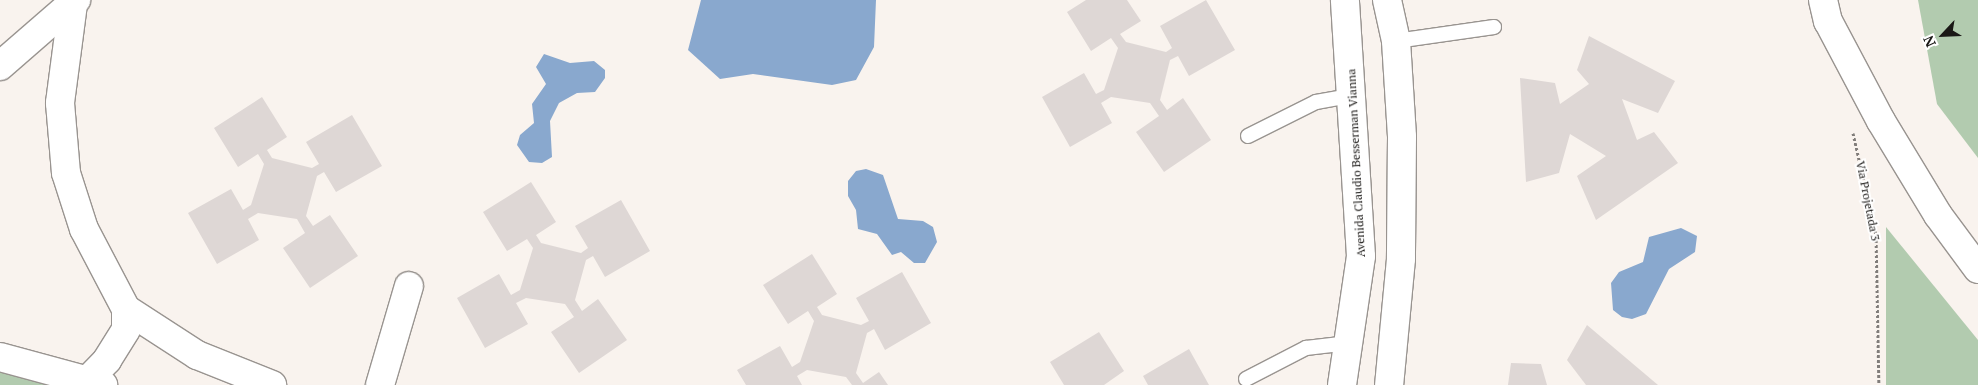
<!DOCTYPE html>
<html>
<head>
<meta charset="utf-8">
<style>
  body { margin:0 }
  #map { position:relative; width:1978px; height:385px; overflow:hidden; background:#f9f3ee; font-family:"PT Serif",serif }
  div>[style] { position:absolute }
  .green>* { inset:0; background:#b2cbaf }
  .water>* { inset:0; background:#89a8ce }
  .building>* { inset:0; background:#ded7d5 }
  .path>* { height:3px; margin-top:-1.5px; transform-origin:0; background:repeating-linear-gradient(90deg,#817d7a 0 2.5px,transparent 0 5px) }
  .roads { filter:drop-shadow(1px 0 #999490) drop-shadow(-1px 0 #999490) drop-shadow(0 1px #999490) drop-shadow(0 -1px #999490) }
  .service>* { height:14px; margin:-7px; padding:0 7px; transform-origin:7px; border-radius:7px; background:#fff }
  .minor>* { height:28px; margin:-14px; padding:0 14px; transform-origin:14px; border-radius:14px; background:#fff }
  span { translate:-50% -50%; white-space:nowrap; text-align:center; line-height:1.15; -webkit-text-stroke:4px #fff; paint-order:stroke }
  .street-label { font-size:12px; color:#1a1816 }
  .north { position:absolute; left:1918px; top:10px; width:50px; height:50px; -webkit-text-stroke:4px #fff; paint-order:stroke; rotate:245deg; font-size:14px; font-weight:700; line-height:20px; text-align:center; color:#1a1816 }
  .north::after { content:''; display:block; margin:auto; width:18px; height:22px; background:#1a1816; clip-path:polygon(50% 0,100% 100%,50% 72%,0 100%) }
</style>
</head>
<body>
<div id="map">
  <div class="green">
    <div style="clip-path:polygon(1918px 0,1978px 0,1978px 158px,1937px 104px)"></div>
    <div style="clip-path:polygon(1886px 227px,1978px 340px,1978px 385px,1886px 385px)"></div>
    <div style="clip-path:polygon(0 360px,92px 385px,0 385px)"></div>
  </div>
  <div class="water">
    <div style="clip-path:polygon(701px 0,876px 0,874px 47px,856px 80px,832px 85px,753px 74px,720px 79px,688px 50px)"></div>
    <div style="clip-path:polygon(544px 54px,570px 63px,594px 61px,605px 70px,605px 78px,595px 92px,577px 93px,559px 103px,550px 121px,552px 157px,542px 163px,529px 162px,517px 145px,520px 135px,534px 123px,532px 104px,546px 84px,536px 67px)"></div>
    <div style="clip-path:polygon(866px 169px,883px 175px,898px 219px,923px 221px,933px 227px,937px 242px,925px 263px,914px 263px,901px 252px,892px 255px,877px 234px,858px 229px,856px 210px,848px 196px,848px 181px,856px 171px)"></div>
    <div style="clip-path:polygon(1681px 228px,1697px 236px,1695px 252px,1669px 269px,1646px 314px,1632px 319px,1622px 317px,1613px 310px,1611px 283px,1619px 272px,1643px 262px,1649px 237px)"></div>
  </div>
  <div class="building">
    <div style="clip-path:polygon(1086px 0,1127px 0,1141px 21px,1120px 34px,1126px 42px,1166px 52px,1172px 48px,1160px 26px,1206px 0,1235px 50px,1189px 76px,1178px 56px,1170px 60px,1160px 100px,1167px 110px,1183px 98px,1211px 140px,1164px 172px,1136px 132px,1159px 116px,1150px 103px,1111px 97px,1101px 103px,1112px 123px,1070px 147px,1042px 97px,1084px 73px,1096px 94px,1104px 90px,1118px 48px,1111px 38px,1091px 51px,1067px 12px)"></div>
    <div style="clip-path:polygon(1589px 36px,1675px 81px,1658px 113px,1622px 99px,1637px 140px,1654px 132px,1678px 163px,1596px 220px,1577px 176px,1606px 156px,1570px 134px,1559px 173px,1526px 182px,1520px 78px,1555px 83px,1560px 104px,1589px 84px,1577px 70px)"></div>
    <div style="clip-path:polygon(262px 97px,287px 137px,267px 150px,272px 158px,312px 168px,319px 164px,306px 142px,352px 115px,382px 166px,336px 192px,324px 172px,317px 176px,306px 216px,313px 226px,330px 215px,358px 256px,310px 288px,283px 248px,305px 233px,297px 219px,258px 213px,248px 219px,259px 240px,217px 264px,188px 213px,231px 189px,243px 210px,251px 205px,264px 164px,258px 154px,238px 167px,214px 128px)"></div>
    <div style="clip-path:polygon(531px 182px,556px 222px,536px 235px,541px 243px,581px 253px,588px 248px,575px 226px,621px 200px,650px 251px,605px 277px,593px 256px,586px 260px,575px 300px,582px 311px,598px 299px,627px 340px,579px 373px,551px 332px,574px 317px,565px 304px,526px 298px,516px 303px,528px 324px,485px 348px,457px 298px,499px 274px,511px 295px,520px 290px,533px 248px,527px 239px,507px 251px,483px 212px)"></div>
    <div style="clip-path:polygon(812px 254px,837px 294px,817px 307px,822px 315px,861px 325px,869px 321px,856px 298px,902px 272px,931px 323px,885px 350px,874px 329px,867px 333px,856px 373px,863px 383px,879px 372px,888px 385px,852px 385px,846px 377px,807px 370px,797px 376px,802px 385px,746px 385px,737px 370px,780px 346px,792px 367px,800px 362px,814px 321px,808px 311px,788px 324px,763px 285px)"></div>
    <div style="clip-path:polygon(1587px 325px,1658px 385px,1586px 385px,1567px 360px)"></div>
    <div style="clip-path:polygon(1099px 332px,1124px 371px,1104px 385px,1064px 385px,1050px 362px)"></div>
    <div style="clip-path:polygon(1189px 349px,1209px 385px,1148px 385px,1143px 376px)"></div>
    <div style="clip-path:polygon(1511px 363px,1541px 364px,1547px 385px,1508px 385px)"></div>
  </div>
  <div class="path">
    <div style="left:1853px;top:133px;width:105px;rotate:77.3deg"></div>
    <div style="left:1876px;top:235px;width:150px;rotate:88.9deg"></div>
  </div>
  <div class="roads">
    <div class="service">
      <div style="left:1396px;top:41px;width:99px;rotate:-8.1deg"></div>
      <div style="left:1248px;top:136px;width:76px;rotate:-26.6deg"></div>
      <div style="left:1316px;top:102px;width:39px;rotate:-10deg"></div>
      <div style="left:1246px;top:379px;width:68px;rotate:-27.3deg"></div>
      <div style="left:1306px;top:348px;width:43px;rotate:-6.6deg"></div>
    </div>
    <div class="minor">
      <div style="left:1387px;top:0;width:42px;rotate:77.6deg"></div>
      <div style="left:1396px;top:41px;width:96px;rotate:86.4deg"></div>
      <div style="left:1402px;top:137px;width:122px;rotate:90.5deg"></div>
      <div style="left:1401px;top:259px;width:127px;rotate:95.4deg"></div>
      <div style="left:1823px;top:0;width:22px;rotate:77deg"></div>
      <div style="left:1828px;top:21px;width:113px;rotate:62.1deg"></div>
      <div style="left:1881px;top:121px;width:110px;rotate:58.8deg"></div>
      <div style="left:1938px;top:215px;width:67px;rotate:53.5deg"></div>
      <div style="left:73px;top:4px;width:100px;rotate:97.5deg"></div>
      <div style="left:60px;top:103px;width:70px;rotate:85.1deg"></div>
      <div style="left:66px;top:173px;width:59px;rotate:72.2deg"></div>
      <div style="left:84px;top:229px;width:90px;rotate:62.3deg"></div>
      <div style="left:126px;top:309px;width:85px;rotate:32.9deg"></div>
      <div style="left:197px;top:355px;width:81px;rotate:21.8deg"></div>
      <div style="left:0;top:66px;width:101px;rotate:-41deg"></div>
      <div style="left:0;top:357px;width:107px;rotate:15.2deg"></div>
      <div style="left:87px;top:381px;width:29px;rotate:-46deg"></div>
      <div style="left:107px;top:360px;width:36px;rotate:-58deg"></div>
      <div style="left:126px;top:329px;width:20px;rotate:-90deg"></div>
      <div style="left:380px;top:385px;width:103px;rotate:-73.7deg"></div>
      <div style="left:1342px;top:385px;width:130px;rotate:-81.6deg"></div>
      <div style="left:1361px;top:256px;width:256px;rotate:-93.6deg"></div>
    </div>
  </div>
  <div class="street-label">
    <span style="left:1356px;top:163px;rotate:-93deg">Avenida Claudio Besserman Vianna</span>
    <span style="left:1868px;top:201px;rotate:79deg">Via Projetada 3</span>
  </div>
  <div class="north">N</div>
</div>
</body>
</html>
